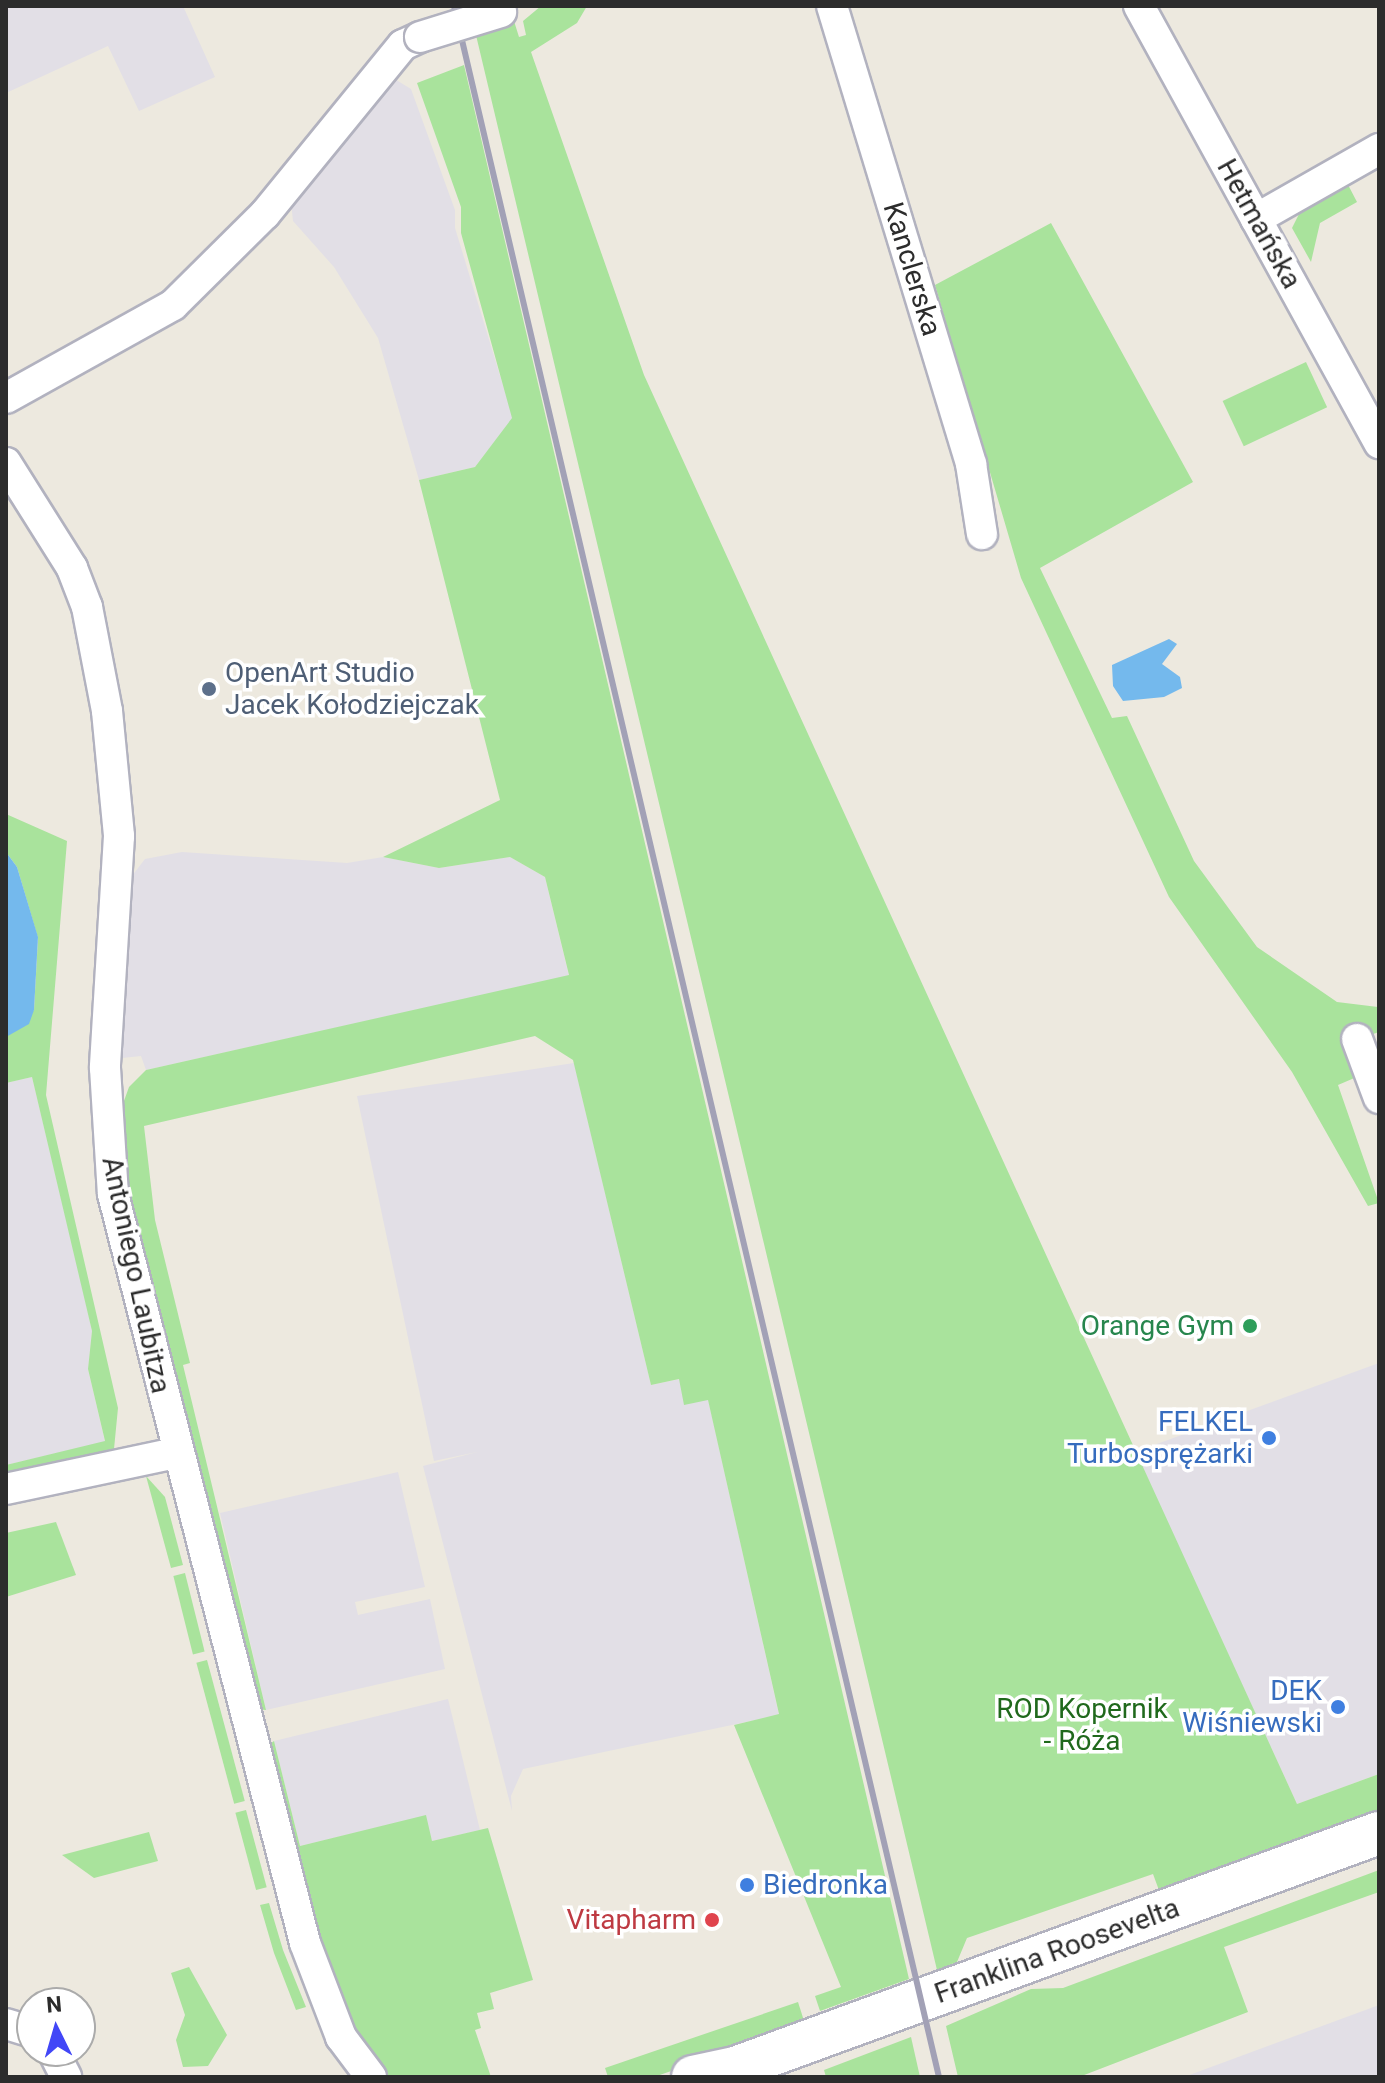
<!DOCTYPE html>
<html>
<head>
<meta charset="utf-8">
<style>
  body { margin:0 }
  #map { position:relative; width:1385px; height:2083px; overflow:hidden; background:#ede9df; font-family:Roboto,sans-serif }
  div>[style] { position:absolute }
  .industrial>* { inset:0; background:#e2dfe6 }
  .green>* { inset:0; background:#a9e39c; transform-origin:0 0 }
  .water>* { inset:0; background:#74b9ed }
  .roads { filter:drop-shadow(2px 0 #b2b2bf) drop-shadow(-2px 0 #b2b2bf) drop-shadow(0 2px #b2b2bf) drop-shadow(0 -2px #b2b2bf) }
  .street>* { height:30px; margin:-15px; padding:0 15px; transform-origin:15px; border-radius:15px; background:#fff }
  .secondary>* { height:42px; margin:-21px; padding:0 21px; transform-origin:21px; border-radius:21px; background:#fff }
  .rail>* { height:6px; margin:-3px; padding:0 3px; transform-origin:3px; border-radius:3px; background:#a2a1b6 }
  .bridges { filter:drop-shadow(2px 0 #b2b2bf) drop-shadow(-2px 0 #b2b2bf) drop-shadow(0 2px #b2b2bf) drop-shadow(0 -2px #b2b2bf) }
  .street-bridge>* { height:30px; margin:-15px; padding:0 15px; transform-origin:15px; border-radius:15px; background:#fff }
  .dots>* { width:22px; height:22px; translate:-50% -50%; box-sizing:border-box; border:4px solid #fff; border-radius:50% }
  span { translate:-50% -50%; white-space:nowrap; text-align:center; line-height:1.15; -webkit-text-stroke:7px #fff; paint-order:stroke }
  .street-label { font-size:28px; color:#2c2c2c }
  .service-label { font-size:28px; color:#4e5e75 }
  .left { translate:0 -50%; text-align:left }
  .leisure-label { font-size:28px; color:#27864d }
  .right { translate:-100% -50%; text-align:right }
  .shop-label { font-size:28px; color:#366cbe }
  .park-label { font-size:28px; color:#20691c }
  .health-label { font-size:28px; color:#be3a42 }
  .frame { position:absolute; inset:0; border:8px solid #2c2c2c; pointer-events:none }
  .north { position:absolute; left:16px; top:1987px; width:80px; height:80px; box-sizing:border-box; background:#fff; border:2px solid #ababab; border-radius:50%; rotate:355deg; font-size:22px; font-weight:700; line-height:32px; text-align:center; color:#2c2c2c }
  .north::after { content:''; display:block; margin:auto; width:28px; height:36px; background:#4247f7; clip-path:polygon(50% 0,100% 100%,50% 72%,0 100%) }
</style>
</head>
<body>
<div id="map">
  <div class="industrial">
    <div style="clip-path:polygon(6px 6px,183px 6px,215px 77px,139px 111px,108px 46px,6px 93px)"></div>
    <div style="clip-path:polygon(393px 78px,411px 89px,455px 210px,455px 228px,513px 418px,475px 467px,419px 480px,378px 338px,334px 267px,293px 221px,291px 203px)"></div>
    <div style="clip-path:polygon(182px 852px,347px 863px,383px 857px,439px 868px,510px 857px,545px 877px,569px 976px,146px 1070px,141px 1056px,122px 1058px,128px 881px,145px 859px)"></div>
    <div style="clip-path:polygon(574px 1063px,651px 1385px,680px 1379px,708px 1399px,779px 1715px,523px 1769px,511px 1796px,512px 1811px,423px 1466px,477px 1452px,434px 1461px,357px 1096px)"></div>
    <div style="clip-path:polygon(32px 1077px,82px 1286px,92px 1331px,88px 1369px,105px 1442px,6px 1465px,6px 1083px)"></div>
    <div style="clip-path:polygon(1379px 1363px,1379px 1774px,1297px 1804px,1135px 1452px)"></div>
    <div style="clip-path:polygon(398px 1472px,425px 1587px,355px 1602px,358px 1615px,430px 1599px,445px 1669px,266px 1710px,220px 1513px)"></div>
    <div style="clip-path:polygon(448px 1699px,480px 1830px,432px 1841px,425px 1816px,300px 1846px,274px 1741px)"></div>
    <div style="clip-path:polygon(1379px 2005px,1379px 2077px,1184px 2077px)"></div>
  </div>
  <div class="green">
    <div style="clip-path:polygon(541px 6px,587px 6px,577px 23px,531px 52px,644px 375px,1297px 1804px,1379px 1774px,1379px 1811px,1160px 1893px,1153px 1874px,967px 1938px,957px 1962px,937px 1970px,475px 31px,514px 21px,519px 37px,526px 35px,523px 21px)"></div>
    <div style="clip-path:polygon(464px 65px,909px 1979px,820px 2011px,815px 1996px,841px 1987px,734px 1725px,779px 1714px,708px 1400px,684px 1405px,679px 1379px,651px 1385px,573px 1060px,535px 1036px,144px 1126px,155px 1220px,190px 1363px,183px 1365px,266px 1710px,255px 1709px,126px 1189px,120px 1112px,129px 1087px,146px 1070px,569px 975px,545px 877px,510px 857px,439px 868px,383px 857px,500px 800px,419px 480px,475px 467px,512px 418px,461px 233px,461px 207px,417px 83px)"></div>
    <div style="clip-path:polygon(1345px 179px,1357px 202px,1320px 223px,1311px 262px,1292px 228px,1303px 206px)"></div>
    <div style="clip-path:polygon(1051px 223px,1193px 482px,1040px 568px,1112px 718px,1127px 716px,1194px 861px,1257px 947px,1337px 1002px,1378px 1007px,1379px 1032px,1347px 1043px,1359px 1076px,1338px 1085px,1379px 1203px,1368px 1206px,1292px 1072px,1169px 897px,1021px 578px,935px 285px)"></div>
    <div style="left:1306px;top:362px;width:50px;height:92px;rotate:65deg"></div>
    <div style="clip-path:polygon(6px 814px,67px 841px,46px 1095px,118px 1408px,114px 1449px,6px 1472px,6px 1465px,105px 1441px,88px 1369px,92px 1331px,32px 1077px,6px 1083px,6px 1037px,34px 1010px,38px 938px,17px 867px,6px 852px)"></div>
    <div style="clip-path:polygon(146px 1476px,165px 1497px,183px 1565px,171px 1568px)"></div>
    <div style="clip-path:polygon(56px 1522px,76px 1575px,6px 1597px,6px 1533px)"></div>
    <div style="left:185px;top:1573px;width:81px;height:12px;rotate:76deg"></div>
    <div style="left:207px;top:1660px;width:146px;height:11px;rotate:75deg"></div>
    <div style="clip-path:polygon(274px 1741px,300px 1846px,426px 1815px,432px 1841px,488px 1828px,533px 1980px,490px 1993px,494px 2009px,477px 2013px,481px 2028px,475px 2030px,491px 2077px,388px 2077px,368px 2051px,324px 1965px,266px 1747px)"></div>
    <div style="left:246px;top:1810px;width:80px;height:11px;rotate:75deg"></div>
    <div style="clip-path:polygon(149px 1832px,158px 1861px,94px 1878px,62px 1855px)"></div>
    <div style="clip-path:polygon(1379px 1870px,1379px 1892px,1224px 1947px,1248px 2012px,1079px 2077px,958px 2077px,946px 2026px,1031px 1989px,1063px 1988px)"></div>
    <div style="clip-path:polygon(269px 1903px,283px 1950px,306px 2007px,296px 2010px,274px 1953px,260px 1905px)"></div>
    <div style="clip-path:polygon(189px 1967px,227px 2035px,208px 2066px,183px 2067px,176px 2040px,185px 2015px,171px 1973px)"></div>
    <div style="clip-path:polygon(798px 2002px,805px 2024px,654px 2077px,608px 2077px,605px 2068px)"></div>
    <div style="clip-path:polygon(911px 2037px,920px 2077px,826px 2077px,824px 2070px)"></div>
  </div>
  <div class="water">
    <div style="clip-path:polygon(1169px 639px,1177px 644px,1162px 664px,1180px 677px,1182px 688px,1164px 697px,1123px 701px,1113px 686px,1112px 665px)"></div>
    <div style="clip-path:polygon(6px 852px,17px 867px,38px 937px,34px 1010px,29px 1024px,6px 1037px)"></div>
  </div>
  <div class="roads">
    <div class="street">
      <div style="left:832px;top:6px;width:479px;rotate:73.1deg"></div>
      <div style="left:971px;top:464px;width:71px;rotate:81.1deg"></div>
      <div style="left:1139px;top:6px;width:499px;rotate:61.2deg"></div>
      <div style="left:1256px;top:219px;width:142px;rotate:-29.6deg"></div>
      <div style="left:6px;top:398px;width:191px;rotate:-29.1deg"></div>
      <div style="left:173px;top:305px;width:129px;rotate:-44.7deg"></div>
      <div style="left:265px;top:214px;width:218px;rotate:-50.8deg"></div>
      <div style="left:403px;top:45px;width:19px;rotate:-25deg"></div>
      <div style="left:6px;top:463px;width:124px;rotate:57.8deg"></div>
      <div style="left:72px;top:568px;width:42px;rotate:69deg"></div>
      <div style="left:87px;top:607px;width:106px;rotate:79.1deg"></div>
      <div style="left:107px;top:711px;width:126px;rotate:84.5deg"></div>
      <div style="left:119px;top:836px;width:232px;rotate:93.5deg"></div>
      <div style="left:105px;top:1068px;width:126px;rotate:86.4deg"></div>
      <div style="left:113px;top:1194px;width:773px;rotate:75.62deg"></div>
      <div style="left:305px;top:1943px;width:101px;rotate:69deg"></div>
      <div style="left:341px;top:2037px;width:50px;rotate:53.1deg"></div>
      <div style="left:1357px;top:1039px;width:63px;rotate:69.6deg"></div>
      <div style="left:6px;top:1489px;width:174px;rotate:-12deg"></div>
      <div style="left:6px;top:2024px;width:27px;rotate:17deg"></div>
      <div style="left:53px;top:2051px;width:29px;rotate:63deg"></div>
    </div>
    <div class="secondary">
      <div style="left:693px;top:2077px;width:43px;rotate:-12.1deg"></div>
      <div style="left:735px;top:2068px;width:686px;rotate:-20.05deg"></div>
    </div>
  </div>
  <div class="rail">
    <div style="left:454px;top:6px;width:2127px;rotate:76.82deg"></div>
  </div>
  <div class="bridges">
    <div class="street-bridge">
      <div style="left:420px;top:37px;width:85px;rotate:-17.2deg"></div>
    </div>
  </div>
  <div class="dots">
    <div style="left:209px;top:689px;background:#5c6f8a"></div>
    <div style="left:1250px;top:1326px;background:#2e9e5b"></div>
    <div style="left:1269px;top:1438px;background:#3f7fe0"></div>
    <div style="left:1338px;top:1707px;background:#3f7fe0"></div>
    <div style="left:747px;top:1885px;background:#3f7fe0"></div>
    <div style="left:712px;top:1920px;background:#e0444e"></div>
  </div>
  <div class="street-label">
    <span style="left:1259px;top:224px;rotate:61deg">Hetmańska</span>
    <span style="left:912px;top:269px;rotate:73deg">Kanclerska</span>
    <span style="left:136px;top:1275px;rotate:78deg">Antoniego Laubitza</span>
    <span style="left:1057px;top:1951px;rotate:-20deg">Franklina Roosevelta</span>
  </div>
  <div class="service-label">
    <span class="left" style="left:225px;top:689px">OpenArt Studio<br>Jacek Kołodziejczak</span>
  </div>
  <div class="leisure-label">
    <span class="right" style="left:1234px;top:1326px">Orange Gym</span>
  </div>
  <div class="shop-label">
    <span class="right" style="left:1253px;top:1438px">FELKEL<br>Turbosprężarki</span>
    <span class="right" style="left:1322px;top:1707px">DEK<br>Wiśniewski</span>
    <span class="left" style="left:763px;top:1885px">Biedronka</span>
  </div>
  <div class="park-label">
    <span style="left:1082px;top:1725px">ROD Kopernik<br>- Róża</span>
  </div>
  <div class="health-label">
    <span class="right" style="left:696px;top:1920px">Vitapharm</span>
  </div>
  <div class="frame"></div>
  <div class="north">N</div>
</div>
</body>
</html>
